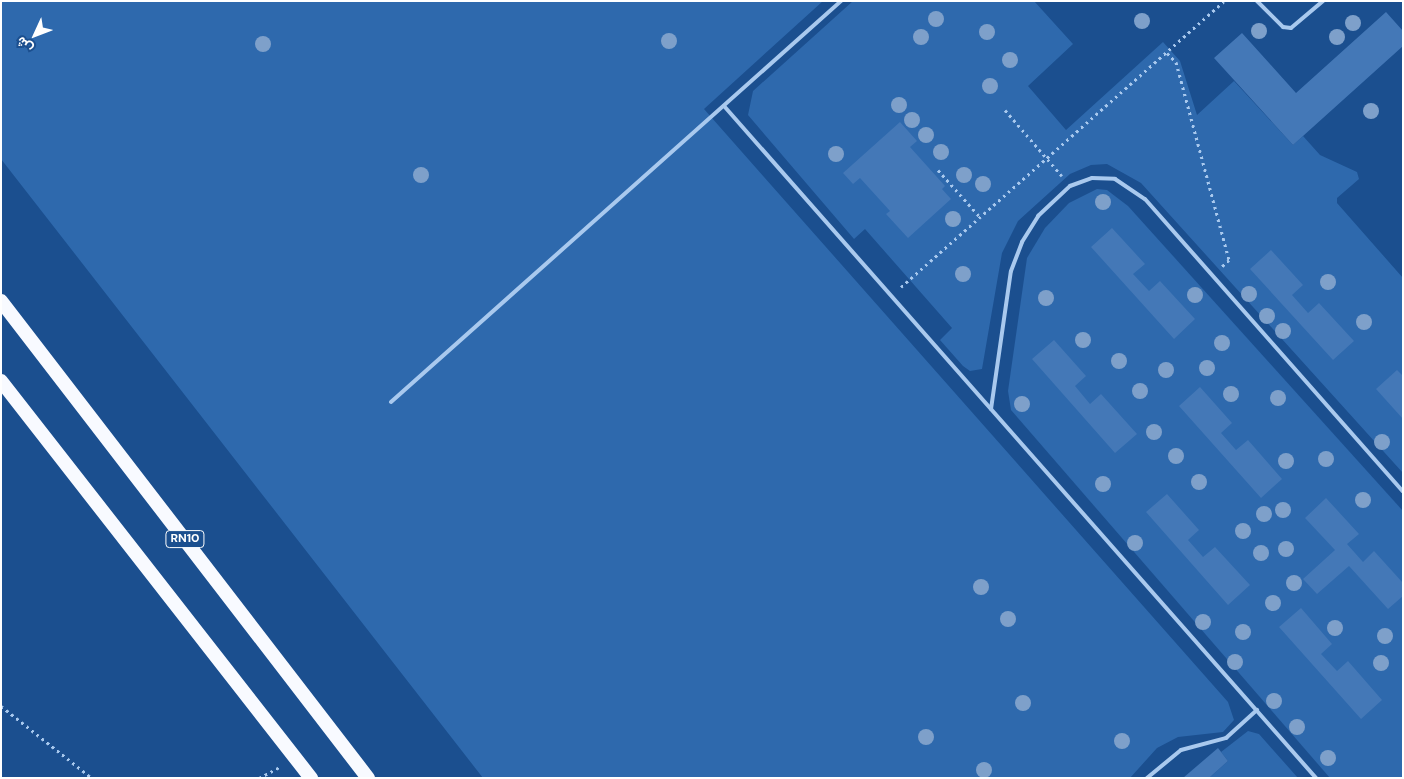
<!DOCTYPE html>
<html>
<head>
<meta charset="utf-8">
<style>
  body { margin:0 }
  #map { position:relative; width:1404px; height:779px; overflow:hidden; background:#1b4f8f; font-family:"DM Sans",Vazirmatn,sans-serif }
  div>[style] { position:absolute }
  .green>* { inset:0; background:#2e69ad }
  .building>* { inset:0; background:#4478b7 }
  .path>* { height:3px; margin-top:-1.5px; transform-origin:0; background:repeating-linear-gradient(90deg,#a9c9ee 0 2.5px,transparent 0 6.5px) }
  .service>* { height:4px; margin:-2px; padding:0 2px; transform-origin:2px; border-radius:2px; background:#a9c9ee }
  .trunk>* { height:14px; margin:-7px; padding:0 7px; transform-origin:7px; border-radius:7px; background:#f8faff }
  .trees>* { width:16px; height:16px; margin:-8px; border-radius:50%; background:#7ea0ca }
  span { translate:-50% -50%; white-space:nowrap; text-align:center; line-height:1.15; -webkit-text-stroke:4px #1b4f8f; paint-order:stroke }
  .shield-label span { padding:1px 4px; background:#1b4f8f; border:1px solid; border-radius:4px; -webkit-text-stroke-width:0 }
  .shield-label { font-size:12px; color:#fff; font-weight:700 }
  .frame { position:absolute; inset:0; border:2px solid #fff; pointer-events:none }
  .north { position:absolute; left:10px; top:10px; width:50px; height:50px; -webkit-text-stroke:4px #1b4f8f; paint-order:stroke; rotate:227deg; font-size:14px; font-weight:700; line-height:20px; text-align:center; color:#fff }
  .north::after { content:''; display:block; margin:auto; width:18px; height:22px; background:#fff; clip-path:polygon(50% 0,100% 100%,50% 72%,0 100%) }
</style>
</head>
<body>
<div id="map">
  <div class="green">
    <div style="clip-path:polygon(1px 1px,823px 1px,704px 109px,1228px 702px,1234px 720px,1223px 732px,1178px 737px,1157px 748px,1130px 778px,483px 778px,1px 159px)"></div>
    <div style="clip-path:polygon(853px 1px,1034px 1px,1073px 44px,1028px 86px,1066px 130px,1163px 42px,1180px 61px,1197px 115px,1234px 81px,1293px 145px,1303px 136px,1320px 155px,1357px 172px,1359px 179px,1337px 198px,1337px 203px,1403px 278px,1403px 473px,1141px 183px,1107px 164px,1091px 165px,1070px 174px,1018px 221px,1002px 253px,982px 369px,970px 371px,963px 366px,940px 340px,952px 328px,865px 229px,854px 239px,748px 115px,753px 91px)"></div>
    <div style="clip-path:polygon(1097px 189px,1107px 190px,1128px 206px,1403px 511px,1403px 778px,1330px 778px,1011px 410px,1008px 391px,1027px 258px,1045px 228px,1069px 203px)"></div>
    <div style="clip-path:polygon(1248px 731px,1259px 734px,1298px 778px,1209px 778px,1228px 761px,1221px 752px)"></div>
  </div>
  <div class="building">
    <div style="clip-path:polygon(1386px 12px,1403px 31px,1403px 46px,1293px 145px,1214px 58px,1242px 33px,1296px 93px)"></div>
    <div style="clip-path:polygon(900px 122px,917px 141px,910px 147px,945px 186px,942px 189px,951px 199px,908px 238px,886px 214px,890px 211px,860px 178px,853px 184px,843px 173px)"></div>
    <div style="clip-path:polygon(1112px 228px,1145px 264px,1133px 274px,1149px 291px,1160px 281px,1195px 319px,1174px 339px,1091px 247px)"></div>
    <div style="clip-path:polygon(1271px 250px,1303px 285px,1292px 295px,1308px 313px,1319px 303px,1354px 341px,1333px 360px,1250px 269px)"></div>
    <div style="clip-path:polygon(1054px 340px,1086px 376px,1075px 386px,1090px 404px,1101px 394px,1137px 434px,1115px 453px,1032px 359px)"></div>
    <div style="clip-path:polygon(1397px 370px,1403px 376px,1403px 419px,1376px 389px)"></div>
    <div style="clip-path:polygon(1200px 387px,1232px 423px,1221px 433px,1236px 450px,1248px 440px,1282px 479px,1261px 498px,1179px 406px)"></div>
    <div style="clip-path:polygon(1167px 494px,1199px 530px,1188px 540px,1203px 557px,1215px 547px,1250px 585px,1228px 605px,1146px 512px)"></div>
    <div style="clip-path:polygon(1326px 498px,1359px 534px,1347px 544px,1363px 562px,1374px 551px,1403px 583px,1403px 596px,1388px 609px,1349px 566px,1317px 594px,1303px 579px,1335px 550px,1305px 518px)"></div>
    <div style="clip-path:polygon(1301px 608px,1332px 644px,1321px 654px,1337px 671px,1348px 661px,1382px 700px,1361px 719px,1279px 627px)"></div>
    <div style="clip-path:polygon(1218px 748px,1228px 761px,1209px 778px,1183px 778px)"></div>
  </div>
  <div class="path">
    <div style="left:1167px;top:53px;width:13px;rotate:45deg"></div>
    <div style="left:1176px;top:62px;width:205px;rotate:75deg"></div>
    <div style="left:1229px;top:260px;width:12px;rotate:138deg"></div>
    <div style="left:1005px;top:110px;width:87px;rotate:49.2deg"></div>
    <div style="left:938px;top:170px;width:63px;rotate:48.2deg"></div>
    <div style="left:901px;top:287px;width:431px;rotate:-41.5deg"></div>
    <div style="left:1px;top:706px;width:116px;rotate:38.4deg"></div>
    <div style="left:259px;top:778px;width:24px;rotate:-28deg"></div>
  </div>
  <div class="service">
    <div style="left:1257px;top:1px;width:37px;rotate:45deg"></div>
    <div style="left:1283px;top:27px;width:8px;rotate:7deg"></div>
    <div style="left:1291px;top:28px;width:42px;rotate:-40.2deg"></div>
    <div style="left:724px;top:106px;width:896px;rotate:48.62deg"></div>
    <div style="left:391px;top:402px;width:603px;rotate:-41.7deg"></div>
    <div style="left:991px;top:409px;width:139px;rotate:-81.8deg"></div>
    <div style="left:1011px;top:271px;width:31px;rotate:-69deg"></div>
    <div style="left:1022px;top:242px;width:31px;rotate:-58deg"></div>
    <div style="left:1038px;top:216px;width:44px;rotate:-43.2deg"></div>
    <div style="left:1070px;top:186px;width:23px;rotate:-20deg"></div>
    <div style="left:1092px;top:178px;width:23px;rotate:2deg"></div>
    <div style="left:1115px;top:179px;width:36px;rotate:34deg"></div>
    <div style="left:1145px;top:199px;width:390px;rotate:48.6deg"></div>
    <div style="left:1147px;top:778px;width:44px;rotate:-39.5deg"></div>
    <div style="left:1181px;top:750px;width:47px;rotate:-14.9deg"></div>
    <div style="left:1226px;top:738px;width:42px;rotate:-42.1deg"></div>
  </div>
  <div class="trunk">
    <div style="left:1px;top:301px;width:602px;rotate:52.43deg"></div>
    <div style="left:1px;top:381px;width:504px;rotate:52.02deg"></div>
  </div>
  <div class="trees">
    <div style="left:936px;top:19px"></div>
    <div style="left:1142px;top:21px"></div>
    <div style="left:1353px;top:23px"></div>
    <div style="left:1259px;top:31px"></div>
    <div style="left:987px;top:32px"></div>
    <div style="left:921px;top:37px"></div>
    <div style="left:1337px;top:37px"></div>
    <div style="left:669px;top:41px"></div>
    <div style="left:263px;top:44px"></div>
    <div style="left:1010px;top:60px"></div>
    <div style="left:990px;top:86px"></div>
    <div style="left:899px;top:105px"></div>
    <div style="left:1371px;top:111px"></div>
    <div style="left:912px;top:120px"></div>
    <div style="left:926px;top:135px"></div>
    <div style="left:941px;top:152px"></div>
    <div style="left:836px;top:154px"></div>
    <div style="left:421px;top:175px"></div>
    <div style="left:964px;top:175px"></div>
    <div style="left:983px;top:184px"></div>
    <div style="left:1103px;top:202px"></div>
    <div style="left:953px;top:219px"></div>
    <div style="left:963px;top:274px"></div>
    <div style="left:1328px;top:282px"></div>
    <div style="left:1249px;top:294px"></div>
    <div style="left:1195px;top:295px"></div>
    <div style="left:1046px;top:298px"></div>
    <div style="left:1267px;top:316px"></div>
    <div style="left:1364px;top:322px"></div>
    <div style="left:1283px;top:331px"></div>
    <div style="left:1083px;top:340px"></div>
    <div style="left:1222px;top:343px"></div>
    <div style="left:1119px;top:361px"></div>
    <div style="left:1207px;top:368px"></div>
    <div style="left:1166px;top:370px"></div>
    <div style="left:1140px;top:391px"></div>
    <div style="left:1231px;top:394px"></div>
    <div style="left:1278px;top:398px"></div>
    <div style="left:1022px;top:404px"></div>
    <div style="left:1154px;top:432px"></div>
    <div style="left:1382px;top:442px"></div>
    <div style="left:1176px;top:456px"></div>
    <div style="left:1326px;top:459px"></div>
    <div style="left:1286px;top:461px"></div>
    <div style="left:1199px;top:482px"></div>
    <div style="left:1103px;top:484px"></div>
    <div style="left:1363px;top:500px"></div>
    <div style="left:1283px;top:510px"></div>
    <div style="left:1264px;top:514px"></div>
    <div style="left:1243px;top:531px"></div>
    <div style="left:1135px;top:543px"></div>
    <div style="left:1286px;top:549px"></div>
    <div style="left:1261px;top:553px"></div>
    <div style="left:1294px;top:583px"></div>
    <div style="left:981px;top:587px"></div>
    <div style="left:1273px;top:603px"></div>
    <div style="left:1008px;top:619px"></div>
    <div style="left:1203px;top:622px"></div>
    <div style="left:1335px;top:628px"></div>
    <div style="left:1243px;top:632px"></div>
    <div style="left:1385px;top:636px"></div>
    <div style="left:1235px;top:662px"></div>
    <div style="left:1381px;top:663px"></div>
    <div style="left:1274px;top:701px"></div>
    <div style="left:1023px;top:703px"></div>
    <div style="left:1297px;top:727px"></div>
    <div style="left:926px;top:737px"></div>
    <div style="left:1122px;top:741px"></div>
    <div style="left:1328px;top:758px"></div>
    <div style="left:984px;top:770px"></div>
  </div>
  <div class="shield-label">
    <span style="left:185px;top:539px">RN10</span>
  </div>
  <div class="frame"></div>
  <div class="north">ش</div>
</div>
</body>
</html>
